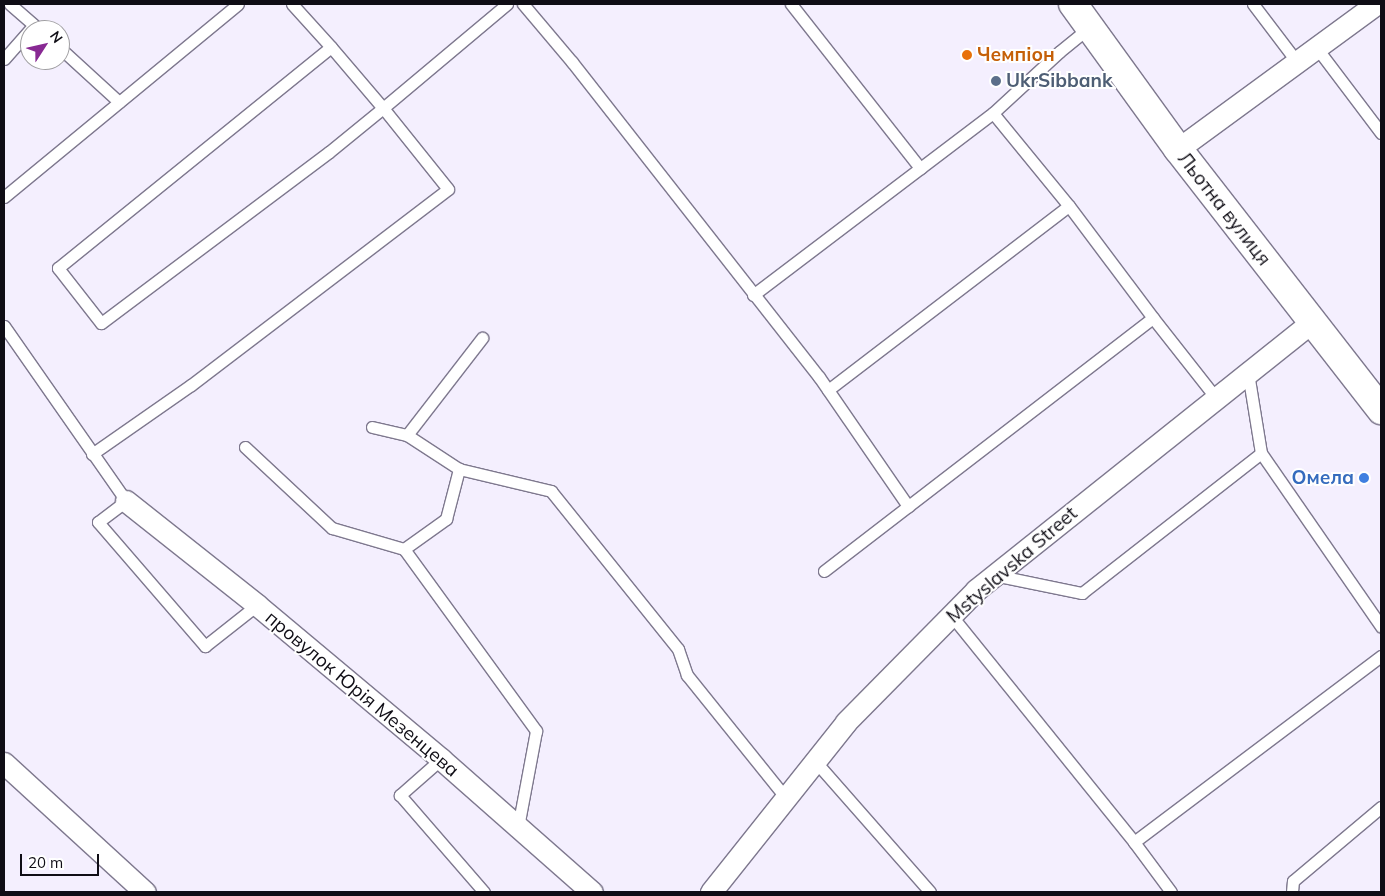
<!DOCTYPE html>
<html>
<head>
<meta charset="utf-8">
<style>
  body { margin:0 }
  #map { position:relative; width:1385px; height:896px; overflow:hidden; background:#f4effe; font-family:Mulish,sans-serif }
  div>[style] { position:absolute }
  .roads { filter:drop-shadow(1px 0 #7e788e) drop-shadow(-1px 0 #7e788e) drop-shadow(0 1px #7e788e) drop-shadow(0 -1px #7e788e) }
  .service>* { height:11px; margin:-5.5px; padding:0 5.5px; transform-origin:5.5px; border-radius:5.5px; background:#fff }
  .minor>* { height:21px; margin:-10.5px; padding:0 10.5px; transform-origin:10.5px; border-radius:10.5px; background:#fff }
  .tertiary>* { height:28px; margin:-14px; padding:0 14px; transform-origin:14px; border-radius:14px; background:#fff }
  .dots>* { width:14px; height:14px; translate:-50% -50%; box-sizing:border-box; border:2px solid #fff; border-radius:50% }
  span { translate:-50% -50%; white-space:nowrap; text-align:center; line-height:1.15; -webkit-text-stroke:4px #fff; paint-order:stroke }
  .food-label { font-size:19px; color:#c56008; font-weight:700 }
  .left { translate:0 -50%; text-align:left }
  .service-label { font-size:19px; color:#4e5e75; font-weight:700 }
  .street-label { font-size:19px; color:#0f0d15 }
  .shop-label { font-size:19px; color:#366cbe; font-weight:700 }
  .right { translate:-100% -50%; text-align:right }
  .frame { position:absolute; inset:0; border:5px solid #0f0d15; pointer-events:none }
  .north { position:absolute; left:20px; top:20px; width:50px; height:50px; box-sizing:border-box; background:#fff; border:1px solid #9f9ea1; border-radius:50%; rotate:55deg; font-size:14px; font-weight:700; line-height:20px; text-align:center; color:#0f0d15 }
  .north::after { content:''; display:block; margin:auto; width:18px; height:22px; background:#882993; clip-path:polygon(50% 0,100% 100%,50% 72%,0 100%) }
  .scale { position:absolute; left:20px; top:854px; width:79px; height:22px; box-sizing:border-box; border:2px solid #0f0d15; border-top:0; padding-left:6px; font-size:15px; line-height:18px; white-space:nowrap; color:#0f0d15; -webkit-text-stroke:4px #fff; paint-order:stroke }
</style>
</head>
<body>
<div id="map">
  <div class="roads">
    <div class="service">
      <div style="left:292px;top:4px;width:58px;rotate:47.8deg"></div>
      <div style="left:331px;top:47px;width:80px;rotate:49.6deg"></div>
      <div style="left:383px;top:108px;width:70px;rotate:140.8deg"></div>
      <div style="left:329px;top:152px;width:285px;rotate:143.1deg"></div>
      <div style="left:101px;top:323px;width:70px;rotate:-128deg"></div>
      <div style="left:58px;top:268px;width:351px;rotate:-39deg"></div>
      <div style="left:523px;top:4px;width:76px;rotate:49.8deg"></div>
      <div style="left:572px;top:62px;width:400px;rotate:51.9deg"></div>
      <div style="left:819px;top:377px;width:157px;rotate:55.4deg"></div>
      <div style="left:791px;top:4px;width:209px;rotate:51.8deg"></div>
      <div style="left:1253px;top:4px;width:73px;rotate:52.8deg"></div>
      <div style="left:1316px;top:47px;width:108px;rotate:52.9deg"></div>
      <div style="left:60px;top:48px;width:80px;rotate:42.5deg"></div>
      <div style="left:4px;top:59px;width:45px;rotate:-48.6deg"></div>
      <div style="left:34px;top:25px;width:32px;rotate:-139deg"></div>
      <div style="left:4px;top:197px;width:303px;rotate:-39.5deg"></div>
      <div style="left:1069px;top:206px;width:120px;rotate:-129.3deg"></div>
      <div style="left:993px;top:113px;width:90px;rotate:-42.7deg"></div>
      <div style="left:1059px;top:52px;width:40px;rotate:-39deg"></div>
      <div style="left:753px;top:295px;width:301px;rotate:-37.2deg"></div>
      <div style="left:4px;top:326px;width:213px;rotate:55.1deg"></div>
      <div style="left:126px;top:501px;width:35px;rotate:143deg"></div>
      <div style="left:98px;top:522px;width:164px;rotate:49.2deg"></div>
      <div style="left:205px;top:646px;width:66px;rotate:-38.3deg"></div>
      <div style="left:828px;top:390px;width:303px;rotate:-37.4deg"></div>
      <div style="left:1069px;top:206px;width:140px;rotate:53.1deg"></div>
      <div style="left:372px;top:427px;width:36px;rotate:13deg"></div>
      <div style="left:245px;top:447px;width:119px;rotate:43deg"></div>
      <div style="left:332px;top:528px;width:75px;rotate:16.3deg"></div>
      <div style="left:404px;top:549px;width:52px;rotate:-35.5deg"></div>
      <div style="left:446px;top:519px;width:52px;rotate:-75.4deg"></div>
      <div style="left:459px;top:469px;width:62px;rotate:-146.8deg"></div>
      <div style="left:407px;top:435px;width:123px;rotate:-52.3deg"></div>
      <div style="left:1261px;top:453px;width:211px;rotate:55.3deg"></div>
      <div style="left:92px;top:454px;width:121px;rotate:-34.9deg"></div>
      <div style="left:191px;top:385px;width:323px;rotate:-37.3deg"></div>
      <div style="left:448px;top:189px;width:104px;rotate:-128.7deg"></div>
      <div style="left:383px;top:108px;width:162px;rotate:-40deg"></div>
      <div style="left:459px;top:469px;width:95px;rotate:13.4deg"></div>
      <div style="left:551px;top:491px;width:203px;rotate:51.2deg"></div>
      <div style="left:678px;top:649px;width:28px;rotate:71deg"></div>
      <div style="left:687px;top:675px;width:158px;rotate:51.2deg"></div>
      <div style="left:404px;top:549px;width:225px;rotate:54deg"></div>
      <div style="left:536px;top:731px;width:98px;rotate:100.6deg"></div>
      <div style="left:824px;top:571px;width:415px;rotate:-37.6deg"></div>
      <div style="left:1153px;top:318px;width:102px;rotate:51.8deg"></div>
      <div style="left:994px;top:575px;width:90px;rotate:11.6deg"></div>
      <div style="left:1082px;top:593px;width:227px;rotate:-38deg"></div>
      <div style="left:1261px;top:453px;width:81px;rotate:-99.2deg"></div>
      <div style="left:951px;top:615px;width:292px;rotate:51.1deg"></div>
      <div style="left:1134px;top:842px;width:62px;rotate:53.5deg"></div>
      <div style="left:441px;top:759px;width:55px;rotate:138.7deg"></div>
      <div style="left:400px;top:795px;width:128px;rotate:49.1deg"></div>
      <div style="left:815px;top:761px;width:174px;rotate:48.7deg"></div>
      <div style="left:1134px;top:842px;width:309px;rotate:-37deg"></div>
      <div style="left:1292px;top:892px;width:11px;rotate:-85deg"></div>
      <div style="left:1293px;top:881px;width:115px;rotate:-40.1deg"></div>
    </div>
    <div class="minor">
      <div style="left:1178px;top:149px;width:245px;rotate:-36.2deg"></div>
      <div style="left:126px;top:501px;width:167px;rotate:38.4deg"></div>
      <div style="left:257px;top:605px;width:240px;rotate:39.9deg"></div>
      <div style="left:441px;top:759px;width:201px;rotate:41.4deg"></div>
      <div style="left:4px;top:763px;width:191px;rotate:42.5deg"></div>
      <div style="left:711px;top:892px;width:217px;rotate:-51.5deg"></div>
      <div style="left:846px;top:722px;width:185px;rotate:-45.4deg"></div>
      <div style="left:976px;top:590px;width:430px;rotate:-38.6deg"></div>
    </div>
    <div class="tertiary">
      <div style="left:1073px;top:4px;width:179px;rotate:54.1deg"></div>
      <div style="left:1178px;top:149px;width:331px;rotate:52.1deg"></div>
    </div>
  </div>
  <div class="dots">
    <div style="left:967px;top:55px;background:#e8710a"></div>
    <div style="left:996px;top:81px;background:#5c6f8a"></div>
    <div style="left:1364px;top:478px;background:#3f7fe0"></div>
  </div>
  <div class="food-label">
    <span class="left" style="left:977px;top:55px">Чемпіон</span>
  </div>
  <div class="service-label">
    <span class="left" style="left:1006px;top:81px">UkrSibbank</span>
  </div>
  <div class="street-label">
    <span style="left:1224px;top:209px;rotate:52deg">Льотна вулиця</span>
    <span style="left:1012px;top:565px;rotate:-41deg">Mstyslavska Street</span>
    <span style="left:362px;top:694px;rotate:40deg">провулок Юрія Мезенцева</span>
  </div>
  <div class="shop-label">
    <span class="right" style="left:1354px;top:478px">Омела</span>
  </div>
  <div class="frame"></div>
  <div class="north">N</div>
  <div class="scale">20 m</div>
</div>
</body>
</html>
